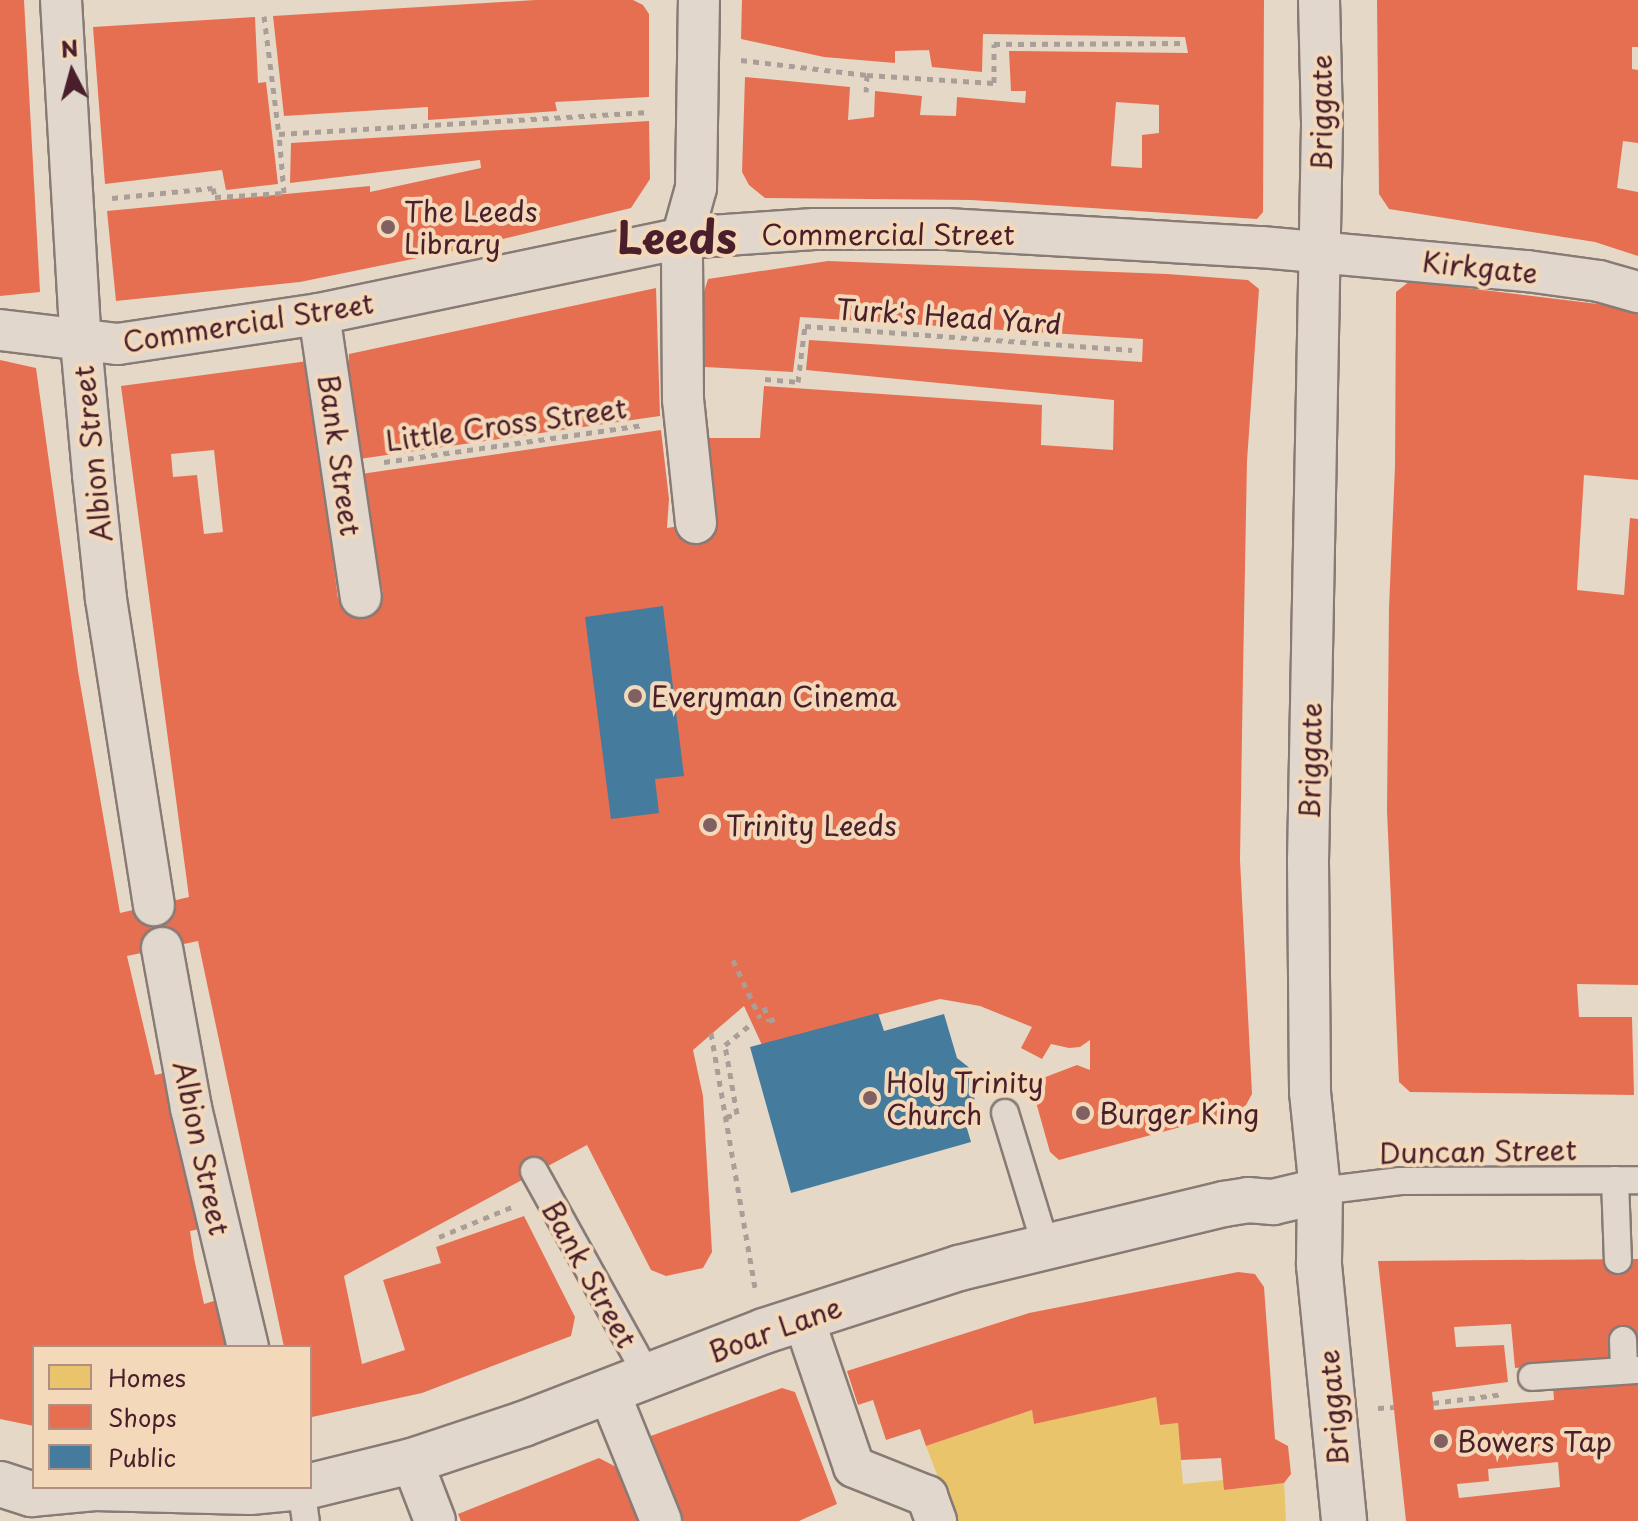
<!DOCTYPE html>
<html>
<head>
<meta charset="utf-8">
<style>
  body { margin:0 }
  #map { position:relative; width:1638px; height:1521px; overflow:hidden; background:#e6d8c7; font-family:"Playpen Sans",sans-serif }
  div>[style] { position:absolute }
  .homes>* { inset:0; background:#e9c46a }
  .shops>* { inset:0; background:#e76f51 }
  .public>* { inset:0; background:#457b9d }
  .path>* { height:5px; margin-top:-2.5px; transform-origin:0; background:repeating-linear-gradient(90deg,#aa9f98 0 6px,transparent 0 12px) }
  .roads { filter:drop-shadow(2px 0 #887a74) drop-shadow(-2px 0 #887a74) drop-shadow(0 2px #887a74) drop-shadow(0 -2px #887a74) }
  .service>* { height:26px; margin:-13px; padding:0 13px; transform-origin:13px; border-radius:13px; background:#e1d7cc }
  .pedestrian>* { height:40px; margin:-20px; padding:0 20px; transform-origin:20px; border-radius:20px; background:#e1d7cc }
  .minor>* { height:44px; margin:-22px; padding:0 22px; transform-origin:22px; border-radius:22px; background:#e1d7cc }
  .dots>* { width:22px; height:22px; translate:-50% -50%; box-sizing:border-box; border:4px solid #f3d9ba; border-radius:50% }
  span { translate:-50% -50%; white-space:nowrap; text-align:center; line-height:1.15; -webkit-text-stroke:8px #f3d9ba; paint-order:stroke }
  .street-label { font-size:28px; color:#4a1f2b }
  .poi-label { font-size:28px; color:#4a1f2b }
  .left { translate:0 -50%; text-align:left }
  .town-label { font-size:44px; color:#4a1f2b; font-weight:700 }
  .legend { position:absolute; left:32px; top:1345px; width:280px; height:144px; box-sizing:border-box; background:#f3d9ba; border:2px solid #af8f81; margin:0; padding:10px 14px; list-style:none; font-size:24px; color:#4a1f2b }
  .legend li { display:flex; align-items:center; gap:16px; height:40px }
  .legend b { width:40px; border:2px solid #af8f81 }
  .north { position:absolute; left:32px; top:32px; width:80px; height:80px; -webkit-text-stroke:6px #f3d9ba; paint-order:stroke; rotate:354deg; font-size:22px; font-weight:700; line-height:32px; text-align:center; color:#4a1f2b }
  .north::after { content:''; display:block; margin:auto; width:28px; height:36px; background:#4a1f2b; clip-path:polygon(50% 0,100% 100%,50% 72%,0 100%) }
</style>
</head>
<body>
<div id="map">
  <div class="homes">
    <div style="clip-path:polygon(1144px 1397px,1156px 1397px,1160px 1425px,1178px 1423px,1183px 1484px,1224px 1480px,1224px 1490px,1284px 1483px,1286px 1521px,955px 1521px,926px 1446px,1032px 1410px,1034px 1424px)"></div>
  </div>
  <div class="shops">
    <div style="clip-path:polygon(0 0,24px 0,40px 292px,0 296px)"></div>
    <div style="clip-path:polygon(535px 0,633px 0,643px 5px,649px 14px,649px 97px,555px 102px,557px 111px,428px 120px,428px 107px,284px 116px,273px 16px)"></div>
    <div style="clip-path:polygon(evenodd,742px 0,1264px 0,1263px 212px,1257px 219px,971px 200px,765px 198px,749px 185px,742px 172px,745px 77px,850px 87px,848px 120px,874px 117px,875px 91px,922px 96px,920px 115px,956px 116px,957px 97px,1025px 103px,1026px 91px,1011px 91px,1009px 51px,1188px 53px,1185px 37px,983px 34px,982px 72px,932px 67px,929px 50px,895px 51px,895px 63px,824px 57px,741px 39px,742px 0,1116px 102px,1159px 105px,1159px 133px,1142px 135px,1142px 168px,1111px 166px,1116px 102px)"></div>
    <div style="clip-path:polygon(1377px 0,1638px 0,1638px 47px,1632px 47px,1632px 69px,1638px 70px,1638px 143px,1623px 141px,1617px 188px,1638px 192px,1638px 256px,1595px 242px,1389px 209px,1379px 194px)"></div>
    <div style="clip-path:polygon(255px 17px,258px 83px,266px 82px,278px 184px,226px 190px,222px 170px,105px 184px,93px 27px)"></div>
    <div style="clip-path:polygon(649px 121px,650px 179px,631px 208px,462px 249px,300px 282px,116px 301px,107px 211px,370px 186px,370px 192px,481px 168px,480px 160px,290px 183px,291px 143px)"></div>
    <div style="clip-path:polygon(evenodd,828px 261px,1167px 274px,1248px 280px,1259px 289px,1247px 461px,1243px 673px,1240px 860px,1252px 1094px,1246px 1105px,1236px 1112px,1059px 1160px,1050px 1152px,1032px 1088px,1035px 1081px,1077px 1065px,1090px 1070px,1090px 1040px,1080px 1047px,1069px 1048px,1051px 1044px,1042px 1059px,1021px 1048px,1032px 1027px,980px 1006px,940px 999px,762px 1045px,744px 1006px,693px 1050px,703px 1096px,712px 1252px,703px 1268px,666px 1276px,651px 1270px,587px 1145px,344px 1276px,362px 1364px,405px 1350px,383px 1280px,441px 1263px,436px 1247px,524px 1216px,575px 1317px,571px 1336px,422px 1393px,312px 1417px,310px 1347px,284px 1347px,198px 941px,127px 956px,155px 1075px,177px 1070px,210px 1227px,190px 1231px,194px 1258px,204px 1304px,217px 1300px,226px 1347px,34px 1347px,34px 1426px,0 1419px,0 360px,36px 368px,78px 671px,120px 913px,189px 897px,121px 386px,308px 361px,338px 599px,383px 594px,361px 474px,661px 430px,669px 499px,667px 528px,711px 521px,709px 438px,760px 438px,764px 386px,1042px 405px,1041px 445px,1113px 450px,1114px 400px,806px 370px,809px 340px,1142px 362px,1143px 339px,800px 317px,793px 372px,705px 367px,703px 295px,708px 279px,828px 261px,214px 450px,223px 532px,204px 534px,197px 475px,173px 477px,171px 454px,214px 450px)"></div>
    <div style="clip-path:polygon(1410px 281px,1606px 305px,1638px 313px,1638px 480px,1584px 475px,1577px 590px,1624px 595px,1630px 518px,1638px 519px,1638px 985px,1577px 984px,1579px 1017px,1632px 1017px,1634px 1095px,1410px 1092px,1399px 1082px,1387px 811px,1389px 608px,1395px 466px,1396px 292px)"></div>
    <div style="clip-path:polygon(656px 288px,660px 416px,359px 459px,348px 371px,349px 354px)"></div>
    <div style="clip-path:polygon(evenodd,1638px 1259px,1638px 1339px,1610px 1340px,1611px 1360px,1515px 1368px,1511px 1324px,1454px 1327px,1456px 1347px,1504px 1345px,1508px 1382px,1432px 1392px,1434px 1410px,1554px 1400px,1553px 1386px,1638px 1380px,1638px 1521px,1406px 1521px,1378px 1261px,1638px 1259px,1558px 1462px,1560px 1487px,1459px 1498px,1457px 1484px,1489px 1481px,1488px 1469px,1558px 1462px)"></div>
    <div style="clip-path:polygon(1238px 1272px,1255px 1274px,1264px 1287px,1275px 1439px,1288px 1446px,1291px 1474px,1284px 1483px,1224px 1490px,1221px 1458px,1181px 1460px,1178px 1423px,1160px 1425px,1156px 1397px,1034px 1424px,1032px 1410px,926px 1446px,920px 1429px,886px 1440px,873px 1400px,858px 1405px,847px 1371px,1029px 1313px)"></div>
    <div style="clip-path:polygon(782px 1388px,795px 1392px,837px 1504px,799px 1521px,671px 1521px,648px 1437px)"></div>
    <div style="clip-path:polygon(599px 1458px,618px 1468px,641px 1521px,461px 1521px,458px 1514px)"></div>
  </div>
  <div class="public">
    <div style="clip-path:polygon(663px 606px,684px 776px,655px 779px,659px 813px,611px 819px,585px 617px)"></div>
    <div style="clip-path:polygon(878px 1013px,884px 1031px,944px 1014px,957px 1058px,976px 1073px,974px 1103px,963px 1115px,971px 1142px,791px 1193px,750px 1047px)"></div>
  </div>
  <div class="path">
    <div style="left:264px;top:16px;width:119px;rotate:82.8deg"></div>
    <div style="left:279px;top:134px;width:371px;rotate:-3.4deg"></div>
    <div style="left:741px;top:60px;width:127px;rotate:6.8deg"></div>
    <div style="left:867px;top:75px;width:17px;rotate:93deg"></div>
    <div style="left:867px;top:75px;width:127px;rotate:3.6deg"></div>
    <div style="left:994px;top:83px;width:39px;rotate:-90deg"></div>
    <div style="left:994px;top:44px;width:192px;rotate:-0.3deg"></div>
    <div style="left:112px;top:198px;width:101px;rotate:-5.7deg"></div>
    <div style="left:213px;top:188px;width:9px;rotate:77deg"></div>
    <div style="left:215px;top:197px;width:69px;rotate:-3.3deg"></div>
    <div style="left:284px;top:193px;width:59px;rotate:-94.8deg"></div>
    <div style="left:765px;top:379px;width:33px;rotate:5deg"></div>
    <div style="left:798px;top:382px;width:56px;rotate:-82.9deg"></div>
    <div style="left:805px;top:326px;width:328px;rotate:4.2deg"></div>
    <div style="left:384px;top:462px;width:262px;rotate:-8.1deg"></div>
    <div style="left:733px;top:960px;width:64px;rotate:65deg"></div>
    <div style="left:764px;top:1007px;width:15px;rotate:70deg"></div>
    <div style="left:769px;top:1021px;width:9px;rotate:-21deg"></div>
    <div style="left:711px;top:1033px;width:259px;rotate:80.2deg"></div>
    <div style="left:726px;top:1117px;width:11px;rotate:-15deg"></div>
    <div style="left:737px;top:1114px;width:70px;rotate:-99.9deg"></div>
    <div style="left:725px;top:1045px;width:35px;rotate:-39deg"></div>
    <div style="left:439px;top:1237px;width:81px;rotate:-22.5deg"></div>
    <div style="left:1433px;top:1403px;width:71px;rotate:-7.3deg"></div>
    <div style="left:1378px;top:1408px;width:16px;rotate:-4deg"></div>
  </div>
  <div class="roads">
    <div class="service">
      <div style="left:1005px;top:1113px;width:140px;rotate:73deg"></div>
      <div style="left:534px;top:1171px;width:235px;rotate:61deg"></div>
      <div style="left:1615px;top:1180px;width:80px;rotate:87.9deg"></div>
      <div style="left:1320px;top:1191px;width:81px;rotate:-7.1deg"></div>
      <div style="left:1400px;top:1181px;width:238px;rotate:-0.2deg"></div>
      <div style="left:1623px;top:1340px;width:29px;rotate:88deg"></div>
      <div style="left:1532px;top:1377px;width:106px;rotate:-3.8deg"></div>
      <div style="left:301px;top:1487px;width:34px;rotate:82deg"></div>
    </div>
    <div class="pedestrian">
      <div style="left:61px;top:0;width:343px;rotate:86.7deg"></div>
      <div style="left:81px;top:342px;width:134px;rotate:84.8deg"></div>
      <div style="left:93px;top:475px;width:125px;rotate:84deg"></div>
      <div style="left:106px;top:599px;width:310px;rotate:81.1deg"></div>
      <div style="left:1319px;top:0;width:126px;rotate:88.6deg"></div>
      <div style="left:1322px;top:126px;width:735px;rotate:91.09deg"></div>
      <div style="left:1308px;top:861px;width:231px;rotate:89.5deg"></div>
      <div style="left:1310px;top:1092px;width:100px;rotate:84.2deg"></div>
      <div style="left:319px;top:314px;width:286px;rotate:81.6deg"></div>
      <div style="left:0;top:330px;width:119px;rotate:6.8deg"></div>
      <div style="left:118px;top:344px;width:203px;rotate:-8.5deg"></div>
      <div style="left:319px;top:314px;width:371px;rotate:-11.8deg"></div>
      <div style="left:682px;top:238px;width:132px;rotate:-3.9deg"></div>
      <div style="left:814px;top:229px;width:132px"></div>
      <div style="left:946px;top:229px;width:316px;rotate:3.3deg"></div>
      <div style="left:1261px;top:247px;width:267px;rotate:5.2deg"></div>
      <div style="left:1527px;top:271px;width:73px;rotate:7.9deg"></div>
      <div style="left:1599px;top:281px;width:41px;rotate:15.8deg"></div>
      <div style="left:696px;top:523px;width:124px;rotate:-96deg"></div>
      <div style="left:683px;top:400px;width:162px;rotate:-90.4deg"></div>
      <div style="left:682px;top:238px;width:52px;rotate:-74.4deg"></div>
      <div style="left:696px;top:188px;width:188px;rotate:-89.1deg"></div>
      <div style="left:162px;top:948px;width:163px;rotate:79.7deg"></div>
      <div style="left:191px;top:1108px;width:246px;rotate:76.6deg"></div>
      <div style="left:803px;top:1317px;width:158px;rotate:71.2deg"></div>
      <div style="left:854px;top:1467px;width:79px;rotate:21.7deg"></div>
      <div style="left:927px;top:1496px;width:27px;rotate:70deg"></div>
      <div style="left:609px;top:1392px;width:139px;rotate:68deg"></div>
      <div style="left:412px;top:1461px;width:64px;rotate:69deg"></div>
    </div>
    <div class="minor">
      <div style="left:1320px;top:1191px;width:74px;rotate:90.8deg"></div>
      <div style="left:1319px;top:1265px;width:257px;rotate:84.4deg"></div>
      <div style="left:0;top:1484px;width:33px;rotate:18deg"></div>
      <div style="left:31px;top:1494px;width:64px;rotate:-5.4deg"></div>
      <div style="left:95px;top:1488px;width:155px;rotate:1.5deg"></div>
      <div style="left:250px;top:1492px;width:52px;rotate:-5.5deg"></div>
      <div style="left:310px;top:1486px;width:105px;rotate:-13.8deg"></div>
      <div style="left:412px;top:1461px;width:117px;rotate:-18.4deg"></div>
      <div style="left:523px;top:1424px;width:258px;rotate:-21.1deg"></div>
      <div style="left:764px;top:1331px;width:205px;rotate:-17.9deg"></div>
      <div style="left:959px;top:1268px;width:273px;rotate:-13.6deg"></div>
      <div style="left:1224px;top:1204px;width:24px;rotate:-9deg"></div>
      <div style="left:1248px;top:1200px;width:25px;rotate:5deg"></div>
      <div style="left:1273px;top:1202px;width:48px;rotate:-13.2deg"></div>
    </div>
  </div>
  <div class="dots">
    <div style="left:388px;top:227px;background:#816062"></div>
    <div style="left:635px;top:696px;background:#816062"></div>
    <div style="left:710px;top:825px;background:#816062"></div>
    <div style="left:870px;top:1098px;background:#816062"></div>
    <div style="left:1083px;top:1113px;background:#816062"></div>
    <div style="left:1441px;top:1441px;background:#816062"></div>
  </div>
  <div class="street-label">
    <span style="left:1321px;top:113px;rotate:-90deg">Briggate</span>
    <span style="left:888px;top:234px">Commercial Street</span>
    <span style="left:1480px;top:267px;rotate:6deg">Kirkgate</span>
    <span style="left:949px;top:316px;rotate:4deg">Turk's Head Yard</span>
    <span style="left:248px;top:322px;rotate:-9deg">Commercial Street</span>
    <span style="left:506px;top:424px;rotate:-8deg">Little Cross Street</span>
    <span style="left:92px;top:454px;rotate:-96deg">Albion Street</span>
    <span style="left:340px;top:455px;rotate:82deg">Bank Street</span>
    <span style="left:1310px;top:761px;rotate:-89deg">Briggate</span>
    <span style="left:202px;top:1148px;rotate:78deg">Albion Street</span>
    <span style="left:1478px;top:1151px;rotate:-1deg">Duncan Street</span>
    <span style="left:590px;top:1274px;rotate:61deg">Bank Street</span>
    <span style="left:775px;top:1329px;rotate:-20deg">Boar Lane</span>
    <span style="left:1333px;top:1408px;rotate:-95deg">Briggate</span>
  </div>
  <div class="poi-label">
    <span class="left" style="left:404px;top:227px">The Leeds<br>Library</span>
    <span class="left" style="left:651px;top:696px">Everyman Cinema</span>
    <span class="left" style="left:726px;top:825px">Trinity Leeds</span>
    <span class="left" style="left:886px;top:1098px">Holy Trinity<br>Church</span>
    <span class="left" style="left:1099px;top:1113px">Burger King</span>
    <span class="left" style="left:1457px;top:1441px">Bowers Tap</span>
  </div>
  <div class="town-label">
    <span style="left:677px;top:236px">Leeds</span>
  </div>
  <ul class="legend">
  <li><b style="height:22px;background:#e9c46a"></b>Homes</li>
  <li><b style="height:22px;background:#e76f51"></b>Shops</li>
  <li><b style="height:22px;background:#457b9d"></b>Public</li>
  </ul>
  <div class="north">N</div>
</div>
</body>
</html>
